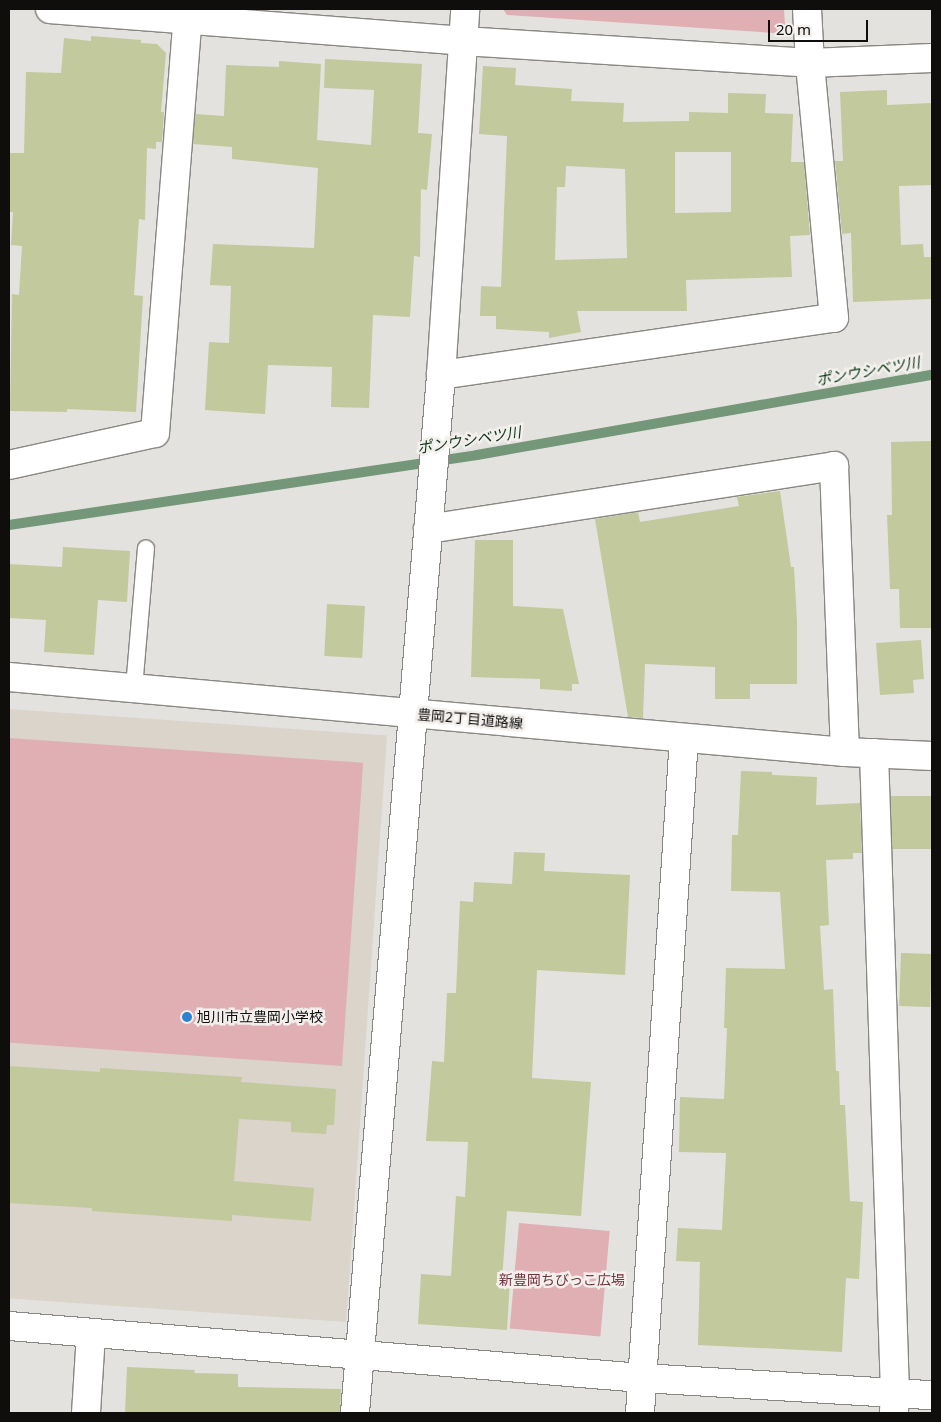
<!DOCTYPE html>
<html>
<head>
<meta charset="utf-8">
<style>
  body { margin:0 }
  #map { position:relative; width:941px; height:1422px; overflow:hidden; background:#e4e2de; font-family:"Noto Sans","Noto Sans JP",sans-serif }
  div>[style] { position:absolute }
  .built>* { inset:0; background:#dad4ca; transform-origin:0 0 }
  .green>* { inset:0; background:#dfafb3; transform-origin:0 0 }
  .stream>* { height:10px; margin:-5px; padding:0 5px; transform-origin:5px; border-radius:5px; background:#739778 }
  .building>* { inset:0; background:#c2c99c; transform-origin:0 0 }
  .roads { filter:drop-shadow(1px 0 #898783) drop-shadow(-1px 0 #898783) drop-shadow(0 1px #898783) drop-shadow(0 -1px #898783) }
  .lane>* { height:16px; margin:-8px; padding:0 8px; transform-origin:8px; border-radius:8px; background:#fff }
  .street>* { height:28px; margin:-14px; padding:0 14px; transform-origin:14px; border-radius:14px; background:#fff }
  .dots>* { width:14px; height:14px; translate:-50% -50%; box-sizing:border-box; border:2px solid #f2efec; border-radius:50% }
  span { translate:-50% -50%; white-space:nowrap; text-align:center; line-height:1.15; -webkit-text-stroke:5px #f2efec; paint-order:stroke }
  .street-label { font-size:14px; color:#0f0e0d }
  .poi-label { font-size:14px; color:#0f0e0d }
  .left { translate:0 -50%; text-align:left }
  .park-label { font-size:14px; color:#72323b }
  .water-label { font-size:15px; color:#0b3616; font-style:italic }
  .frame { position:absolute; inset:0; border:10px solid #0f0e0d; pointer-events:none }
  .scale { position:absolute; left:768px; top:20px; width:100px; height:22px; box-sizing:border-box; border:2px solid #0f0e0d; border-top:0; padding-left:6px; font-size:15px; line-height:18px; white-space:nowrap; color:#0f0e0d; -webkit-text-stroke:4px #f2efec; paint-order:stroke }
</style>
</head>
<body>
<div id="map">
  <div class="built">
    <div style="left:9px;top:709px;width:379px;height:588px;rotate:4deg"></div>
  </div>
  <div class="green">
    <div style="clip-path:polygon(503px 9px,784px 9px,785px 25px,775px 33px,507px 15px)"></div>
    <div style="left:9px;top:738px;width:355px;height:304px;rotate:4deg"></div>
    <div style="left:519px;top:1223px;width:91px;height:106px;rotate:5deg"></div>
  </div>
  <div class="stream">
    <div style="left:9px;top:525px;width:473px;rotate:-8.5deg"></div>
    <div style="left:477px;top:455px;width:462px;rotate:-10deg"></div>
  </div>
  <div class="building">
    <div style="clip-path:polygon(91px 36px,141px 40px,141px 43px,157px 44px,166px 53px,161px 112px,164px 112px,162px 142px,156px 142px,156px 149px,147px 148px,145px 220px,139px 219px,134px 295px,143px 296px,136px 412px,67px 409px,67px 412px,10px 411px,12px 294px,19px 295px,22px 246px,11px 245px,13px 212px,9px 212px,9px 153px,24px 153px,26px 72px,61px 73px,64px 38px,91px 41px)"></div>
    <div style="clip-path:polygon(325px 59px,422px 64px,418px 133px,432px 134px,427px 190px,421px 189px,420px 257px,414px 256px,410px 317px,373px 315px,369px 408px,331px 407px,332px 367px,268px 365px,265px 414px,205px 410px,209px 342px,229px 343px,231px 286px,210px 285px,213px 244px,314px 248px,318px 168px,232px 159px,232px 147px,193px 144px,195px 114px,224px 116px,226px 65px,279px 67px,279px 61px,321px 64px,317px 140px,371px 145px,374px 90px,324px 88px)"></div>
    <div style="clip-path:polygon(evenodd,483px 66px,516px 68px,515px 85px,572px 89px,571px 101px,624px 103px,623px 122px,689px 121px,689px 112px,728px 113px,728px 93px,766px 94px,765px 113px,793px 114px,791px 162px,804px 162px,810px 235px,790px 236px,792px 277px,686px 280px,687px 311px,577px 311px,581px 332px,549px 338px,549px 332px,496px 329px,496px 316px,480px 316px,481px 286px,501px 287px,507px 136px,479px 134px,483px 66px,675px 152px,731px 152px,731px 212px,675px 213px,675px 152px,483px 66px,566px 166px,625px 169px,627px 258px,555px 260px,557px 187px,565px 187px,566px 166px)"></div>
    <div style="clip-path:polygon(887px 90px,887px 105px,932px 103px,932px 185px,899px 186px,901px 245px,923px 244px,924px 257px,932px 257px,932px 299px,853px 302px,851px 233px,842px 234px,835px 161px,843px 161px,840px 92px)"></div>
    <div style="clip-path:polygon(932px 441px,932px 628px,900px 628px,899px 589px,890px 589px,887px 515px,892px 515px,891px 442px)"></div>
    <div style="clip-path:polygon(780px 491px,791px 567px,794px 567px,797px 621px,797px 684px,750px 684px,750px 699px,715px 699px,715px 667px,645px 664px,643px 718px,628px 717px,595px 519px,638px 512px,640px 522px,739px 506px,737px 497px)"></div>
    <div style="clip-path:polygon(475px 540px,513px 540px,513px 606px,563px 609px,579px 684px,572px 684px,572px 691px,540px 689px,540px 679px,471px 677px)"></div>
    <div style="clip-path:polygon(63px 547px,130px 551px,127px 602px,98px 600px,94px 655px,44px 652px,46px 620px,9px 618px,9px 564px,62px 567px)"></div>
    <div style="left:327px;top:604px;width:38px;height:52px;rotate:3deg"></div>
    <div style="clip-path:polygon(921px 640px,924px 679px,913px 680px,914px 693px,880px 695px,876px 643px)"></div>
    <div style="clip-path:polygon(741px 771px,772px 772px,772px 775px,817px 777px,816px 805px,860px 803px,862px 853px,853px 853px,853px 859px,826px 860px,829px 925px,820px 926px,824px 990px,833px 989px,836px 1071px,839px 1071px,840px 1105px,845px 1105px,850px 1201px,863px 1202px,859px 1279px,846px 1278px,842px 1352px,698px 1345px,700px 1262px,676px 1261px,678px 1228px,722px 1230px,726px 1153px,679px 1152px,680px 1097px,724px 1099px,727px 1028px,724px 1028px,726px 968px,785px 969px,780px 892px,731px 891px,732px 835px,738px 835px)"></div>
    <div style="left:932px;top:796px;width:53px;height:41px;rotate:90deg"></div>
    <div style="clip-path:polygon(514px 852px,545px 853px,544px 871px,630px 875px,625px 975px,537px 970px,532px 1078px,591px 1082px,581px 1216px,507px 1211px,502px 1280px,510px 1280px,507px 1330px,418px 1324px,421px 1274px,451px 1276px,456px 1196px,465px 1197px,468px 1142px,426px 1141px,432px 1061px,444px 1062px,447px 993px,456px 993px,460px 901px,473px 902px,474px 882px,512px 884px)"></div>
    <div style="left:932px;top:954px;width:53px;height:31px;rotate:92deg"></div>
    <div style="clip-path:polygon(9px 1066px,100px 1072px,100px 1068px,242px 1077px,241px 1082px,336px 1089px,334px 1125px,327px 1125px,326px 1134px,291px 1132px,291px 1122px,239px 1119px,234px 1181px,314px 1188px,311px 1221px,232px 1215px,232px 1221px,92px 1211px,92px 1208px,9px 1203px)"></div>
    <div style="clip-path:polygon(127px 1367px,195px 1370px,194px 1373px,238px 1374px,238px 1387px,341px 1389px,340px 1413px,125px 1413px)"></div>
  </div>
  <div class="roads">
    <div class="lane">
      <div style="left:134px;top:688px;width:140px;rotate:-85.1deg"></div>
    </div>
    <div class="street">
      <div style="left:50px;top:9px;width:414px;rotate:4.4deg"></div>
      <div style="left:463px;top:41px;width:348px;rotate:3.6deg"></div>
      <div style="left:810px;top:63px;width:122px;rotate:-2.3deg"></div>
      <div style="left:441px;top:375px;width:397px;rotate:-8.3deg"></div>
      <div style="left:834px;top:318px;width:256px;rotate:-95.4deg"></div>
      <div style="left:810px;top:63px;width:54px;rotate:-93.2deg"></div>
      <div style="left:9px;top:465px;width:149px;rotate:-12.4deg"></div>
      <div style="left:155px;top:433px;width:425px;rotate:-85.5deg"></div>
      <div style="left:428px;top:529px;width:411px;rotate:-8.8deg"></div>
      <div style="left:834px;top:466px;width:286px;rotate:87.8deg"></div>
      <div style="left:9px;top:677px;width:839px;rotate:5.13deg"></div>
      <div style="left:845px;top:752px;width:87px;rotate:2.6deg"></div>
      <div style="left:874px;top:753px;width:639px;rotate:88.12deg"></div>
      <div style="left:895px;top:1392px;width:21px;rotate:93deg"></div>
      <div style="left:9px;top:1326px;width:635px;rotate:4.7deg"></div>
      <div style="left:642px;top:1378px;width:290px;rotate:3.4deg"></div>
      <div style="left:86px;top:1413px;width:80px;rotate:-86.4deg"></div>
      <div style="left:355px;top:1413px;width:1042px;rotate:-85.26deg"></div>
      <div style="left:441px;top:375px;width:367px;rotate:-86.2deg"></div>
      <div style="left:640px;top:1413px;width:676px;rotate:-86.27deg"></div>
    </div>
  </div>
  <div class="dots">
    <div style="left:187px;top:1017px;background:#2c83d1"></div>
  </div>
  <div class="street-label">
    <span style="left:470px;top:719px;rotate:5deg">豊岡2丁目道路線</span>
  </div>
  <div class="poi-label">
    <span class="left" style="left:197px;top:1017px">旭川市立豊岡小学校</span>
  </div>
  <div class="park-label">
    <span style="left:562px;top:1280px">新豊岡ちびっこ広場</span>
  </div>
  <div class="water-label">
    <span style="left:868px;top:371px;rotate:-10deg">ポンウシベツ川</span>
    <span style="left:469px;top:440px;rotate:-9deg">ポンウシベツ川</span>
  </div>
  <div class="frame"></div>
  <div class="scale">20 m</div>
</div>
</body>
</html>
